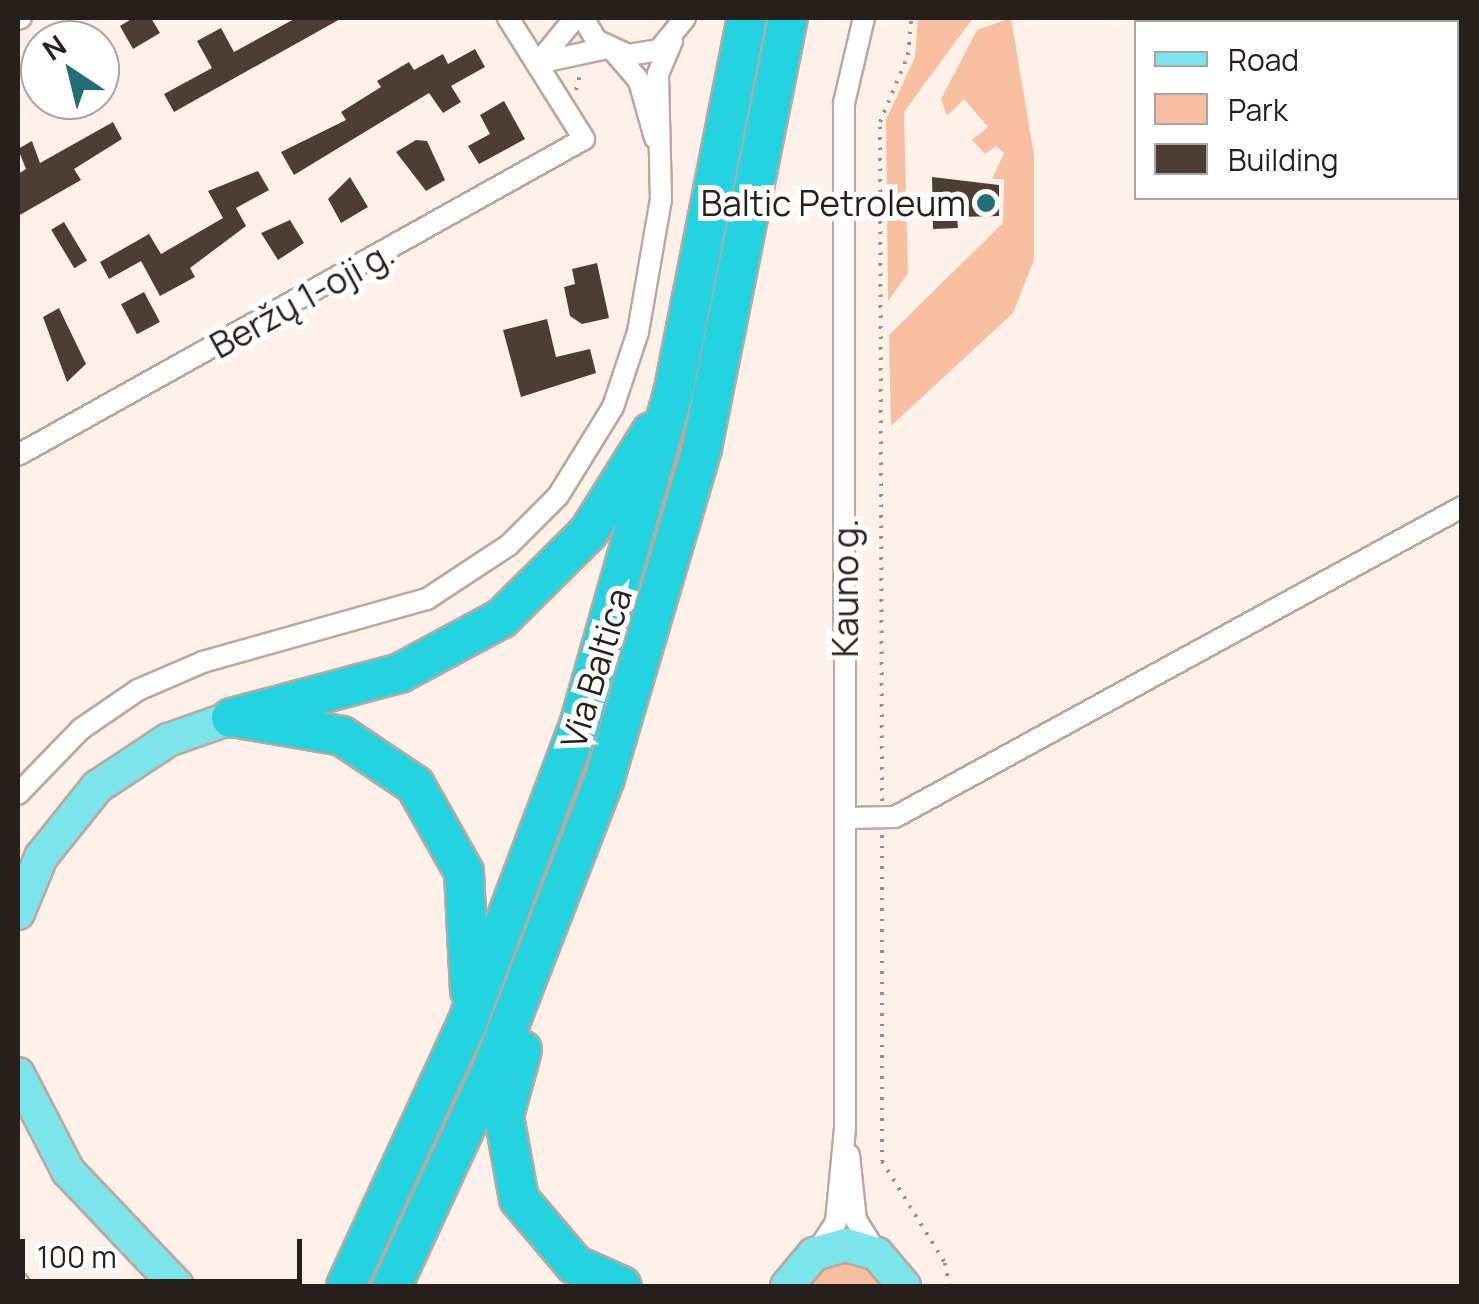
<!DOCTYPE html>
<html>
<head>
<meta charset="utf-8">
<style>
  body { margin:0 }
  #map { position:relative; width:1479px; height:1304px; overflow:hidden; background:#fef1ea; font-family:Manrope,sans-serif }
  div>[style] { position:absolute }
  .green>* { inset:0; background:#f7be9f }
  .building>* { inset:0; background:#4e3d34; transform-origin:0 0 }
  .path>* { height:4px; margin-top:-2px; transform-origin:0; background:repeating-linear-gradient(90deg,#998f89 0 2.5px,transparent 0 10.5px) }
  .roads { filter:drop-shadow(2px 0 #bca79c) drop-shadow(-2px 0 #bca79c) drop-shadow(0 2px #bca79c) drop-shadow(0 -2px #bca79c) }
  .minor>* { height:20px; margin:-10px; padding:0 10px; transform-origin:10px; border-radius:10px; background:#fff }
  .primary>* { height:32px; margin:-16px; padding:0 16px; transform-origin:16px; border-radius:16px; background:#7ce5ec }
  .motorway>* { height:38px; margin:-19px; padding:0 19px; transform-origin:19px; border-radius:19px; background:#24d3e0 }
  .dots>* { width:28px; height:28px; translate:-50% -50%; box-sizing:border-box; border:5px solid #fff; border-radius:50% }
  span { translate:-50% -50%; white-space:nowrap; text-align:center; line-height:1.15; -webkit-text-stroke:10px #fff; paint-order:stroke }
  .poi-label { font-size:35px; color:#271f1b }
  .right { translate:-100% -50%; text-align:right }
  .street-label { font-size:35px; color:#271f1b }
  .frame { position:absolute; inset:0; border:20px solid #271f1b; pointer-events:none }
  .legend { position:absolute; left:1134px; top:20px; width:325px; height:180px; box-sizing:border-box; background:#fff; border:2px solid #a9a5a4; margin:0; padding:12px 18px; list-style:none; font-size:30px; color:#271f1b }
  .legend li { display:flex; align-items:center; gap:20px; height:50px }
  .legend b { width:50px; border:2px solid #a9a5a4 }
  .north { position:absolute; left:20px; top:20px; width:100px; height:100px; box-sizing:border-box; background:#fff; border:2px solid #a9a5a4; border-radius:50%; rotate:325deg; font-size:28px; font-weight:700; line-height:40px; text-align:center; color:#271f1b }
  .north::after { content:''; display:block; margin:auto; width:35px; height:45px; background:#236e74; clip-path:polygon(50% 0,100% 100%,50% 72%,0 100%) }
  .scale { position:absolute; left:20px; top:1239px; width:282px; height:45px; box-sizing:border-box; border:5px solid #271f1b; border-top:0; padding-left:12px; font-size:30px; line-height:35px; white-space:nowrap; color:#271f1b; -webkit-text-stroke:8px #fff; paint-order:stroke }
</style>
</head>
<body>
<div id="map">
  <div class="green">
    <div style="clip-path:polygon(918px 18px,973px 18px,904px 112px,908px 273px,888px 301px,886px 120px,915px 57px)"></div>
    <div style="clip-path:polygon(1011px 18px,1034px 155px,1034px 260px,1013px 313px,891px 426px,889px 335px,1003px 223px,1004px 179px,992px 179px,1004px 153px,996px 146px,985px 154px,972px 140px,988px 127px,964px 99px,947px 116px,941px 99px,977px 30px)"></div>
    <div style="clip-path:polygon(857px 1257px,893px 1286px,799px 1286px,808px 1273px)"></div>
  </div>
  <div class="building">
    <div style="clip-path:polygon(133px 18px,151px 18px,160px 33px,133px 49px,120px 26px)"></div>
    <div style="clip-path:polygon(296px 18px,342px 18px,174px 112px,164px 94px,212px 68px,197px 41px,221px 28px,234px 52px)"></div>
    <div style="clip-path:polygon(475px 49px,485px 67px,451px 86px,461px 102px,443px 113px,429px 93px,294px 175px,281px 152px,346px 120px,341px 112px,381px 87px,377px 81px,409px 62px,414px 70px,443px 54px,448px 64px)"></div>
    <div style="clip-path:polygon(504px 101px,525px 139px,479px 164px,468px 146px,490px 134px,480px 115px)"></div>
    <div style="clip-path:polygon(113px 122px,122px 139px,74px 169px,81px 180px,18px 216px,18px 174px,26px 169px,18px 149px,32px 141px,40px 163px)"></div>
    <div style="clip-path:polygon(416px 140px,427px 141px,445px 180px,426px 191px,396px 152px)"></div>
    <div style="clip-path:polygon(258px 171px,269px 190px,236px 208px,246px 226px,190px 268px,195px 277px,160px 296px,141px 261px,109px 279px,100px 262px,149px 234px,161px 254px,223px 218px,208px 191px)"></div>
    <div style="clip-path:polygon(350px 177px,368px 207px,341px 223px,328px 199px)"></div>
    <div style="clip-path:polygon(932px 177px,999px 185px,999px 216px,957px 217px,958px 228px,933px 229px)"></div>
    <div style="clip-path:polygon(290px 220px,304px 243px,278px 260px,261px 233px)"></div>
    <div style="left:64px;top:222px;width:45px;height:15px;rotate:59deg"></div>
    <div style="clip-path:polygon(597px 263px,609px 318px,582px 324px,570px 316px,564px 287px,575px 284px,572px 269px)"></div>
    <div style="left:144px;top:292px;width:34px;height:26px;rotate:62deg"></div>
    <div style="clip-path:polygon(59px 308px,86px 364px,67px 382px,43px 317px)"></div>
    <div style="clip-path:polygon(547px 319px,556px 357px,590px 349px,596px 373px,521px 397px,503px 330px)"></div>
  </div>
  <div class="path">
    <div style="left:576px;top:90px;width:20px;rotate:-75deg"></div>
    <div style="left:882px;top:801px;width:679px;rotate:-90.17deg"></div>
    <div style="left:880px;top:122px;width:73px;rotate:-67.3deg"></div>
    <div style="left:908px;top:55px;width:37px;rotate:-85deg"></div>
    <div style="left:882px;top:835px;width:326px;rotate:90deg"></div>
    <div style="left:882px;top:1161px;width:120px;rotate:58.3deg"></div>
    <div style="left:945px;top:1263px;width:23px;rotate:80deg"></div>
  </div>
  <div class="roads">
    <div class="minor">
      <div style="left:583px;top:18px;width:26px;rotate:59deg"></div>
      <div style="left:596px;top:40px;width:35px;rotate:25deg"></div>
      <div style="left:628px;top:55px;width:31px;rotate:-9deg"></div>
      <div style="left:659px;top:50px;width:41px;rotate:-50.9deg"></div>
      <div style="left:18px;top:19px;width:3px;rotate:-18deg"></div>
      <div style="left:615px;top:53px;width:37px;rotate:49deg"></div>
      <div style="left:639px;top:81px;width:59px;rotate:74.3deg"></div>
      <div style="left:538px;top:63px;width:71px;rotate:-12.3deg"></div>
      <div style="left:538px;top:63px;width:58px;rotate:-50.6deg"></div>
      <div style="left:18px;top:455px;width:648px;rotate:-29.17deg"></div>
      <div style="left:584px;top:139px;width:143px;rotate:-122.1deg"></div>
      <div style="left:18px;top:794px;width:91px;rotate:-45.9deg"></div>
      <div style="left:81px;top:729px;width:69px;rotate:-34.4deg"></div>
      <div style="left:138px;top:690px;width:71px;rotate:-23.3deg"></div>
      <div style="left:203px;top:662px;width:233px;rotate:-15.7deg"></div>
      <div style="left:427px;top:599px;width:98px;rotate:-33.4deg"></div>
      <div style="left:509px;top:545px;width:69px;rotate:-45deg"></div>
      <div style="left:558px;top:496px;width:105px;rotate:-58.3deg"></div>
      <div style="left:613px;top:407px;width:79px;rotate:-71.6deg"></div>
      <div style="left:638px;top:332px;width:135px;rotate:-80.2deg"></div>
      <div style="left:661px;top:199px;width:125px;rotate:-91.4deg"></div>
      <div style="left:658px;top:74px;width:36px;rotate:-67deg"></div>
      <div style="left:845px;top:818px;width:50px;rotate:-1.1deg"></div>
      <div style="left:895px;top:817px;width:646px;rotate:-28.67deg"></div>
      <div style="left:849px;top:1155px;width:65px;rotate:83.9deg"></div>
      <div style="left:856px;top:1220px;width:40px;rotate:58deg"></div>
      <div style="left:816px;top:1253px;width:37px;rotate:-57deg"></div>
      <div style="left:836px;top:1222px;width:93px;rotate:-84.5deg"></div>
      <div style="left:845px;top:1129px;width:1026px;rotate:-90.06deg"></div>
      <div style="left:844px;top:103px;width:87px;rotate:-76.8deg"></div>
      <div style="left:18px;top:1283px;width:4px;rotate:56deg"></div>
    </div>
    <div class="primary">
      <div style="left:18px;top:913px;width:61px;rotate:-67.7deg"></div>
      <div style="left:41px;top:857px;width:90px;rotate:-51.3deg"></div>
      <div style="left:97px;top:787px;width:85px;rotate:-33.5deg"></div>
      <div style="left:168px;top:740px;width:67px;rotate:-19.2deg"></div>
      <div style="left:18px;top:1074px;width:109px;rotate:62.7deg"></div>
      <div style="left:68px;top:1171px;width:158px;rotate:46.5deg"></div>
      <div style="left:787px;top:1286px;width:42px;rotate:-49.8deg"></div>
      <div style="left:814px;top:1254px;width:33px;rotate:-16deg"></div>
      <div style="left:846px;top:1245px;width:32px;rotate:16deg"></div>
      <div style="left:877px;top:1254px;width:42px;rotate:49.8deg"></div>
    </div>
    <div class="motorway">
      <div style="left:231px;top:718px;width:175px;rotate:-14.9deg"></div>
      <div style="left:400px;top:673px;width:116px;rotate:-28.3deg"></div>
      <div style="left:502px;top:618px;width:121px;rotate:-44.7deg"></div>
      <div style="left:588px;top:533px;width:119px;rotate:-58deg"></div>
      <div style="left:243px;top:719px;width:100px;rotate:9.7deg"></div>
      <div style="left:342px;top:736px;width:88px;rotate:33.9deg"></div>
      <div style="left:415px;top:785px;width:100px;rotate:60.6deg"></div>
      <div style="left:464px;top:872px;width:119px;rotate:87.1deg"></div>
      <div style="left:522px;top:1050px;width:68px;rotate:105.3deg"></div>
      <div style="left:504px;top:1116px;width:84px;rotate:79.8deg"></div>
      <div style="left:519px;top:1199px;width:87px;rotate:49.7deg"></div>
      <div style="left:575px;top:1265px;width:51px;rotate:24.1deg"></div>
      <div style="left:346px;top:1286px;width:289px;rotate:-65.3deg"></div>
      <div style="left:467px;top:1023px;width:322px;rotate:-69.4deg"></div>
      <div style="left:580px;top:722px;width:341px;rotate:-74.2deg"></div>
      <div style="left:673px;top:394px;width:383px;rotate:-78.9deg"></div>
      <div style="left:392px;top:1286px;width:236px;rotate:-65.2deg"></div>
      <div style="left:491px;top:1072px;width:315px;rotate:-68.8deg"></div>
      <div style="left:605px;top:778px;width:344px;rotate:-73.6deg"></div>
      <div style="left:702px;top:448px;width:439px;rotate:-78.7deg"></div>
    </div>
  </div>
  <div class="dots">
    <div style="left:986px;top:203px;background:#236e74"></div>
  </div>
  <div class="poi-label">
    <span class="right" style="left:966px;top:203px">Baltic Petroleum</span>
  </div>
  <div class="street-label">
    <span style="left:302px;top:299px;rotate:-29deg">Beržų 1-oji g.</span>
    <span style="left:845px;top:588px;rotate:-90deg">Kauno g.</span>
    <span style="left:596px;top:668px;rotate:-73deg">Via Baltica</span>
  </div>
  <div class="frame"></div>
  <ul class="legend">
  <li><b style="height:12px;background:#7ce5ec"></b>Road</li>
  <li><b style="height:28px;background:#f7be9f"></b>Park</li>
  <li><b style="height:28px;background:#4e3d34"></b>Building</li>
  </ul>
  <div class="north">N</div>
  <div class="scale">100 m</div>
</div>
</body>
</html>
